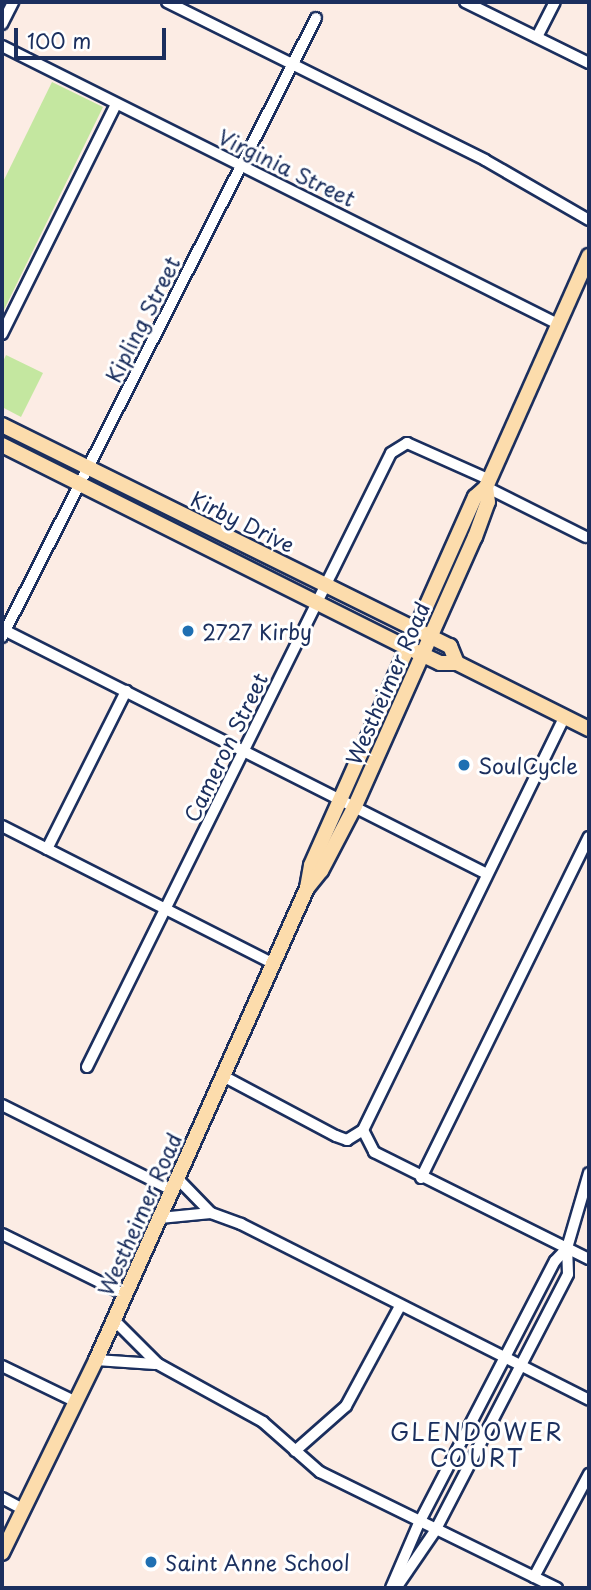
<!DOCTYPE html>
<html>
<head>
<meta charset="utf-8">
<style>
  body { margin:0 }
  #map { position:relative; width:591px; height:1590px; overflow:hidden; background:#fcece4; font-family:"Playpen Sans",sans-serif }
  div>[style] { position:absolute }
  .green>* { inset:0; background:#c4e7a0 }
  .roads { filter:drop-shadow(2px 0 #1b2f5e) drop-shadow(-2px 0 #1b2f5e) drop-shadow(0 2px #1b2f5e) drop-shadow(0 -2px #1b2f5e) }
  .minor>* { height:10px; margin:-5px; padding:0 5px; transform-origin:5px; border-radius:5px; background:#fff }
  .major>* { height:14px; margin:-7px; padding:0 7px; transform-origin:7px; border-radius:7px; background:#fcdcac }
  .dots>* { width:19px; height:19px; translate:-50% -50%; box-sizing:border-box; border:4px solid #fff; border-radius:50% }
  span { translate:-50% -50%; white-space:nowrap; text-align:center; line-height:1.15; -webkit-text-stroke:6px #fff; paint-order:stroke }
  .street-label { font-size:21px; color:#1b2f5e }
  .poi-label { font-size:21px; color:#1b2f5e }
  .left { translate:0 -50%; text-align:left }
  .neighbourhood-label { font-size:23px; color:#1b2f5e; letter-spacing:2px }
  .frame { position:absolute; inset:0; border:4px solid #1b2f5e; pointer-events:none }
  .scale { position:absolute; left:14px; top:28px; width:152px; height:32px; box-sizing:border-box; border:4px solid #1b2f5e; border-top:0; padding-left:9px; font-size:21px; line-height:24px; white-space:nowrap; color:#1b2f5e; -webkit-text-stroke:5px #fff; paint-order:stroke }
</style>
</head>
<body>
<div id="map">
  <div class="green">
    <div style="clip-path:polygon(52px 82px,103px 107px,2px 314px,2px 184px)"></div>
    <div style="clip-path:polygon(6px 355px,43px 373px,21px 417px,2px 407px,2px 364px)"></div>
  </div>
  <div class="roads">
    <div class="minor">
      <div style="left:167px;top:2px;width:355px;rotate:26.4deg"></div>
      <div style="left:485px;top:160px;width:120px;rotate:30deg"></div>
      <div style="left:465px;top:2px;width:138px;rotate:26.2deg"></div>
      <div style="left:2px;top:24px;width:25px;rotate:-63deg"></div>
      <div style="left:537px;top:37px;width:39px;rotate:-63deg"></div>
      <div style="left:2px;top:46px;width:619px;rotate:26.57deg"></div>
      <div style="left:2px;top:334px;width:257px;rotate:-63.6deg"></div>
      <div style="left:486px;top:487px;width:112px;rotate:26.6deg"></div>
      <div style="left:2px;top:629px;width:541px;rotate:26.8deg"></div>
      <div style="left:2px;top:637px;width:694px;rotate:-63.1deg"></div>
      <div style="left:2px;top:826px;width:303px;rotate:26.9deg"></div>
      <div style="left:47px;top:849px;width:177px;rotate:-63.4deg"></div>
      <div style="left:87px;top:1067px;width:685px;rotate:-63.66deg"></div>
      <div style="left:391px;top:453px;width:19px;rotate:-32deg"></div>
      <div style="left:407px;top:443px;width:91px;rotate:24deg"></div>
      <div style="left:223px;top:1076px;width:128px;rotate:28deg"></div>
      <div style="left:336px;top:1136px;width:12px;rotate:20deg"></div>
      <div style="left:347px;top:1140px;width:19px;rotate:-32deg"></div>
      <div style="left:363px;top:1130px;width:459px;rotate:-64deg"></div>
      <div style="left:2px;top:1105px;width:190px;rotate:26.6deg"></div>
      <div style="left:363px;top:1130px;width:25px;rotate:63deg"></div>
      <div style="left:374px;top:1152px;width:240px;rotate:26.5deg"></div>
      <div style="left:177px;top:1178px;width:49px;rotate:45.8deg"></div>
      <div style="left:421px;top:1178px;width:380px;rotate:-63.8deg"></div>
      <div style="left:160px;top:1218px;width:51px;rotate:-5.6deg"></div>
      <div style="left:211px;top:1213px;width:32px;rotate:20deg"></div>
      <div style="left:241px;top:1224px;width:390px;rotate:26.8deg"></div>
      <div style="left:2px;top:1234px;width:138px;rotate:26.2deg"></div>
      <div style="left:114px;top:1320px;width:62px;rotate:45deg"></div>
      <div style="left:158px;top:1364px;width:120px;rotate:28.9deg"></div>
      <div style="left:263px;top:1422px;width:76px;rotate:41.3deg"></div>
      <div style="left:320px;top:1472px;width:264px;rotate:26.1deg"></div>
      <div style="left:96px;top:1360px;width:59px;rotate:3.9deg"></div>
      <div style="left:2px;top:1366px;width:82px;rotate:25.9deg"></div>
      <div style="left:295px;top:1451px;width:68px;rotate:-41.4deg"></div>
      <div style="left:346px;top:1406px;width:114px;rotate:-61.6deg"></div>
      <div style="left:2px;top:1498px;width:24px;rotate:28deg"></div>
      <div style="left:534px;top:1577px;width:117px;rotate:-61.9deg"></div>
      <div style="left:391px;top:1588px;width:71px;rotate:-66.7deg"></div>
      <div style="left:419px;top:1523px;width:295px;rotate:-62.6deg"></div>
      <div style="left:555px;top:1261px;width:18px;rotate:-47deg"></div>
      <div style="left:567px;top:1248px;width:78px;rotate:-73.7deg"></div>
      <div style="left:396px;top:1588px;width:69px;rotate:-55.6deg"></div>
      <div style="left:435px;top:1531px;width:289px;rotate:-62.6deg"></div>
      <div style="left:568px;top:1274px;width:26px;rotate:-92deg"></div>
    </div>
    <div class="major">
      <div style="left:2px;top:425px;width:500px;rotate:26.3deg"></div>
      <div style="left:450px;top:646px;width:18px;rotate:68deg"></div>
      <div style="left:2px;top:445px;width:445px;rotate:26.6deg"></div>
      <div style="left:400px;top:644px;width:44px;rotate:25.4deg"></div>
      <div style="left:440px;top:663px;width:17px"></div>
      <div style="left:457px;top:663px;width:148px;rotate:26.6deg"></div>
      <div style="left:307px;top:888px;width:23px;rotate:-80deg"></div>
      <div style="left:311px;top:865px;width:403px;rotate:-66deg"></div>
      <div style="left:475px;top:497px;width:15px;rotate:-42deg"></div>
      <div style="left:486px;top:487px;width:253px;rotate:-66deg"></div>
      <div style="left:2px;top:1553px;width:215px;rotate:-64deg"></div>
      <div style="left:96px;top:1360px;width:517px;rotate:-65.91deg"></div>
      <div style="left:307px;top:888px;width:22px;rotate:-51deg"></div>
      <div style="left:321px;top:871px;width:73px;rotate:-62.4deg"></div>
      <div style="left:355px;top:806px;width:295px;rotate:-66deg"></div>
      <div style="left:475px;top:537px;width:37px;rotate:-70deg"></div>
      <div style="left:488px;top:502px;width:15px;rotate:-98deg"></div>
    </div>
  </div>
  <div class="dots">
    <div style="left:188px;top:631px;background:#1f6fb2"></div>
    <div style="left:464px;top:765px;background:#1f6fb2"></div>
    <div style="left:151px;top:1562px;background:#1f6fb2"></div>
  </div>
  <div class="street-label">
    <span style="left:287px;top:167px;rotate:26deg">Virginia Street</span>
    <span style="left:142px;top:319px;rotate:-63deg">Kipling Street</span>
    <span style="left:243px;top:521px;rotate:26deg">Kirby Drive</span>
    <span style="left:387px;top:683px;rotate:-66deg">Westheimer Road</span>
    <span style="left:225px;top:747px;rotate:-64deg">Cameron Street</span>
    <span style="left:139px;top:1214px;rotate:-66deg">Westheimer Road</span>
  </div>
  <div class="poi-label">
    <span class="left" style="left:202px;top:631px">2727 Kirby</span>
    <span class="left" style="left:478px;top:765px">SoulCycle</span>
    <span class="left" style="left:165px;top:1562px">Saint Anne School</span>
  </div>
  <div class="neighbourhood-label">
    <span style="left:477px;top:1445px">GLENDOWER<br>COURT</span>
  </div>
  <div class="frame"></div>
  <div class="scale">100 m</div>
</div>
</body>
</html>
